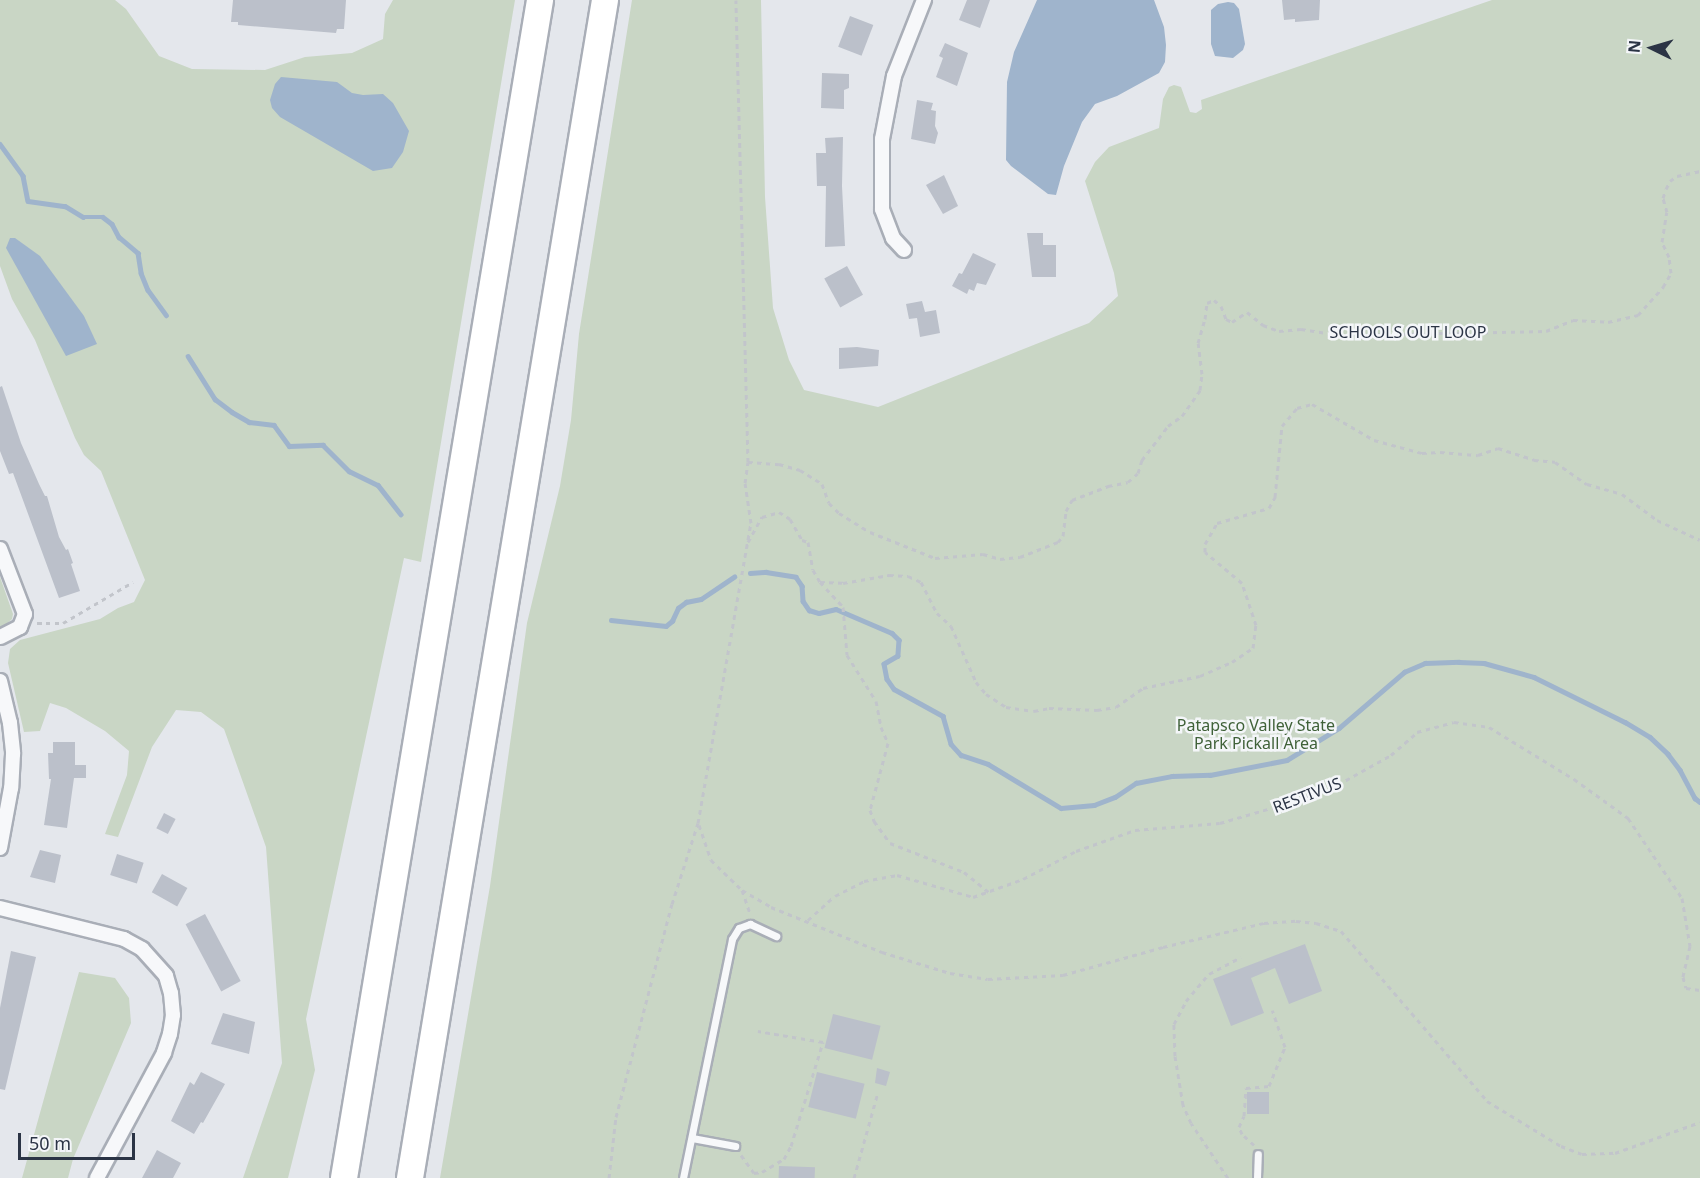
<!DOCTYPE html>
<html>
<head>
<meta charset="utf-8">
<style>
  body { margin:0 }
  #map { position:relative; width:1700px; height:1178px; overflow:hidden; background:#e4e7ec; font-family:"Noto Sans",sans-serif }
  div>[style] { position:absolute }
  .green>* { inset:0; background:#c9d6c5 }
  .water>* { inset:0; background:#9fb4cc }
  .stream>* { height:4.5px; margin:-2.25px; padding:0 2.25px; transform-origin:2.25px; border-radius:2.25px; background:#9fb4cc }
  .building>* { inset:0; background:#bbc0ca; transform-origin:0 0 }
  .path>* { height:3px; margin-top:-1.5px; transform-origin:0; background:repeating-linear-gradient(90deg,#c2c5cb 0 4.5px,transparent 0 9px) }
  .roads { filter:drop-shadow(2px 0 #a9aeb7) drop-shadow(-2px 0 #a9aeb7) drop-shadow(0 2px #a9aeb7) drop-shadow(0 -2px #a9aeb7) }
  .service>* { height:7px; margin:-3.5px; padding:0 3.5px; transform-origin:3.5px; border-radius:3.5px; background:#f7f8fa }
  .minor>* { height:14px; margin:-7px; padding:0 7px; transform-origin:7px; border-radius:7px; background:#f7f8fa }
  .motorway>* { height:26px; margin:-13px; padding:0 13px; transform-origin:13px; border-radius:13px; background:#fff }
  span { translate:-50% -50%; white-space:nowrap; text-align:center; line-height:1.15; -webkit-text-stroke:5px #f4f6f9; paint-order:stroke }
  .street-label { font-size:16px; color:#2b3445 }
  .park-label { font-size:16px; color:#3f6138 }
  .north { position:absolute; left:1622px; top:18px; width:60px; height:60px; -webkit-text-stroke:4px #f4f6f9; paint-order:stroke; rotate:275deg; font-size:16px; font-weight:700; line-height:24px; text-align:center; color:#2b3445 }
  .north::after { content:''; display:block; margin:auto; width:21px; height:27px; background:#2b3445; clip-path:polygon(50% 0,100% 100%,50% 72%,0 100%) }
  .scale { position:absolute; left:18px; top:1133px; width:117px; height:27px; box-sizing:border-box; border:3px solid #2b3445; border-top:0; padding-left:8px; font-size:18px; line-height:21px; white-space:nowrap; color:#2b3445; -webkit-text-stroke:4px #f4f6f9; paint-order:stroke }
</style>
</head>
<body>
<div id="map">
  <div class="green">
    <div style="clip-path:polygon(0 0,115px 0,126px 9px,159px 56px,192px 69px,265px 70px,305px 57px,352px 53px,383px 39px,385px 14px,393px 0,515px 0,421px 562px,404px 558px,306px 1019px,315px 1070px,288px 1178px,243px 1178px,282px 1063px,266px 847px,224px 729px,201px 712px,176px 710px,152px 747px,118px 837px,105px 834px,127px 775px,129px 751px,105px 731px,66px 708px,50px 703px,40px 731px,24px 732px,8px 663px,10px 649px,20px 640px,100px 619px,118px 608px,134px 602px,145px 580px,101px 471px,84px 455px,75px 438px,35px 340px,12px 299px,0 266px)"></div>
    <div style="clip-path:polygon(632px 0,761px 0,765px 197px,773px 308px,789px 360px,804px 390px,878px 407px,1089px 323px,1118px 296px,1114px 273px,1085px 181px,1095px 162px,1109px 147px,1159px 128px,1163px 99px,1169px 87px,1174px 85px,1181px 87px,1190px 112px,1196px 113px,1202px 109px,1201px 100px,1492px 0,1700px 0,1700px 1178px,440px 1178px,490px 886px,527px 623px,560px 486px,571px 420px,579px 334px)"></div>
    <div style="clip-path:polygon(0 577px,13px 614px,12px 619px,3px 627px,0 627px)"></div>
    <div style="clip-path:polygon(79px 972px,115px 978px,129px 998px,131px 1023px,73px 1159px,68px 1178px,22px 1178px)"></div>
  </div>
  <div class="water">
    <div style="clip-path:polygon(1037px 0,1154px 0,1164px 27px,1166px 45px,1165px 62px,1159px 73px,1117px 96px,1095px 104px,1082px 122px,1064px 166px,1056px 195px,1048px 194px,1011px 166px,1006px 160px,1007px 82px,1014px 52px)"></div>
    <div style="clip-path:polygon(1228px 2px,1234px 3px,1239px 9px,1245px 44px,1243px 50px,1233px 58px,1215px 56px,1211px 44px,1211px 10px,1218px 4px)"></div>
    <div style="clip-path:polygon(281px 77px,337px 82px,352px 93px,363px 95px,383px 94px,393px 103px,409px 131px,403px 152px,392px 168px,373px 171px,280px 117px,272px 108px,270px 100px,275px 84px)"></div>
    <div style="clip-path:polygon(10px 238px,15px 238px,40px 256px,84px 316px,97px 344px,66px 356px,6px 248px)"></div>
  </div>
  <div class="stream">
    <div style="left:0;top:144px;width:39px;rotate:54deg"></div>
    <div style="left:23px;top:176px;width:25px;rotate:79deg"></div>
    <div style="left:28px;top:201px;width:37px;rotate:8deg"></div>
    <div style="left:65px;top:206px;width:21px;rotate:31deg"></div>
    <div style="left:83px;top:217px;width:20px"></div>
    <div style="left:103px;top:217px;width:11px;rotate:38deg"></div>
    <div style="left:112px;top:224px;width:15px;rotate:62deg"></div>
    <div style="left:119px;top:237px;width:25px;rotate:40deg"></div>
    <div style="left:138px;top:253px;width:20px;rotate:81deg"></div>
    <div style="left:141px;top:273px;width:18px;rotate:68deg"></div>
    <div style="left:148px;top:290px;width:31px;rotate:54deg"></div>
    <div style="left:188px;top:356px;width:51px;rotate:57.9deg"></div>
    <div style="left:215px;top:399px;width:21px;rotate:37deg"></div>
    <div style="left:232px;top:412px;width:20px;rotate:30deg"></div>
    <div style="left:249px;top:422px;width:25px;rotate:7deg"></div>
    <div style="left:274px;top:425px;width:26px;rotate:54deg"></div>
    <div style="left:289px;top:446px;width:34px;rotate:-2deg"></div>
    <div style="left:323px;top:445px;width:37px;rotate:45deg"></div>
    <div style="left:349px;top:471px;width:32px;rotate:26deg"></div>
    <div style="left:378px;top:485px;width:37px;rotate:52deg"></div>
    <div style="left:750px;top:573px;width:16px;rotate:-4deg"></div>
    <div style="left:766px;top:572px;width:30px;rotate:9deg"></div>
    <div style="left:796px;top:577px;width:11px;rotate:56deg"></div>
    <div style="left:802px;top:586px;width:15px;rotate:86deg"></div>
    <div style="left:803px;top:601px;width:11px;rotate:56deg"></div>
    <div style="left:809px;top:610px;width:10px;rotate:17deg"></div>
    <div style="left:819px;top:613px;width:17px;rotate:-13deg"></div>
    <div style="left:836px;top:609px;width:61px;rotate:23.2deg"></div>
    <div style="left:892px;top:633px;width:10px;rotate:45deg"></div>
    <div style="left:899px;top:640px;width:16px;rotate:94deg"></div>
    <div style="left:898px;top:656px;width:16px;rotate:150deg"></div>
    <div style="left:884px;top:664px;width:15px;rotate:79deg"></div>
    <div style="left:887px;top:679px;width:12px;rotate:55deg"></div>
    <div style="left:894px;top:689px;width:56px;rotate:28.9deg"></div>
    <div style="left:943px;top:716px;width:29px;rotate:74deg"></div>
    <div style="left:951px;top:744px;width:15px;rotate:48deg"></div>
    <div style="left:961px;top:755px;width:28px;rotate:18deg"></div>
    <div style="left:988px;top:764px;width:85px;rotate:31.1deg"></div>
    <div style="left:1061px;top:808px;width:33px;rotate:-5deg"></div>
    <div style="left:1094px;top:805px;width:22px;rotate:-21deg"></div>
    <div style="left:1115px;top:797px;width:25px;rotate:-34deg"></div>
    <div style="left:1136px;top:783px;width:37px;rotate:-11deg"></div>
    <div style="left:1172px;top:776px;width:38px;rotate:-2deg"></div>
    <div style="left:1210px;top:775px;width:78px;rotate:-11deg"></div>
    <div style="left:1287px;top:760px;width:61px;rotate:-31.6deg"></div>
    <div style="left:1339px;top:728px;width:86px;rotate:-40.7deg"></div>
    <div style="left:1404px;top:672px;width:23px;rotate:-23deg"></div>
    <div style="left:1425px;top:663px;width:34px;rotate:-2deg"></div>
    <div style="left:1459px;top:662px;width:25px;rotate:2deg"></div>
    <div style="left:1484px;top:663px;width:52px;rotate:15.6deg"></div>
    <div style="left:1534px;top:677px;width:102px;rotate:26.3deg"></div>
    <div style="left:1625px;top:722px;width:29px;rotate:31deg"></div>
    <div style="left:1650px;top:737px;width:25px;rotate:43deg"></div>
    <div style="left:1668px;top:754px;width:20px;rotate:53deg"></div>
    <div style="left:1680px;top:770px;width:32px;rotate:62deg"></div>
    <div style="left:1695px;top:798px;width:6px;rotate:39deg"></div>
    <div style="left:611px;top:620px;width:55px;rotate:6.2deg"></div>
    <div style="left:666px;top:626px;width:8px;rotate:-40deg"></div>
    <div style="left:672px;top:621px;width:14px;rotate:-65deg"></div>
    <div style="left:678px;top:608px;width:10px;rotate:-37deg"></div>
    <div style="left:686px;top:602px;width:15px;rotate:-11deg"></div>
    <div style="left:701px;top:599px;width:40px;rotate:-34deg"></div>
  </div>
  <div class="building">
    <div style="clip-path:polygon(233px 0,346px 0,344px 29px,337px 29px,336px 33px,238px 25px,238px 22px,231px 22px)"></div>
    <div style="clip-path:polygon(967px 0,990px 0,980px 28px,959px 20px)"></div>
    <div style="clip-path:polygon(1282px 0,1320px 0,1319px 20px,1295px 22px,1295px 19px,1284px 20px)"></div>
    <div style="left:850px;top:16px;width:25px;height:33px;rotate:21deg"></div>
    <div style="clip-path:polygon(945px 43px,968px 53px,957px 86px,936px 77px,943px 58px,939px 56px)"></div>
    <div style="clip-path:polygon(822px 73px,849px 74px,849px 88px,844px 90px,844px 109px,821px 108px)"></div>
    <div style="clip-path:polygon(917px 100px,933px 103px,931px 110px,936px 111px,935px 126px,938px 133px,935px 144px,911px 139px)"></div>
    <div style="clip-path:polygon(843px 137px,842px 186px,845px 246px,825px 247px,826px 186px,817px 186px,816px 153px,826px 153px,825px 138px)"></div>
    <div style="clip-path:polygon(944px 175px,958px 206px,943px 214px,926px 185px)"></div>
    <div style="clip-path:polygon(1027px 233px,1043px 233px,1043px 245px,1056px 245px,1056px 277px,1032px 277px)"></div>
    <div style="clip-path:polygon(973px 253px,996px 264px,986px 285px,977px 283px,974px 291px,969px 289px,967px 294px,952px 286px,959px 273px,962px 274px)"></div>
    <div style="left:847px;top:266px;width:33px;height:26px;rotate:61deg"></div>
    <div style="clip-path:polygon(922px 301px,925px 312px,936px 310px,940px 333px,920px 337px,917px 318px,909px 319px,906px 304px)"></div>
    <div style="clip-path:polygon(857px 347px,879px 350px,878px 366px,839px 369px,839px 348px)"></div>
    <div style="clip-path:polygon(2px 386px,21px 443px,39px 484px,45px 496px,47px 496px,59px 537px,66px 550px,68px 549px,73px 563px,71px 564px,80px 591px,59px 598px,13px 473px,9px 474px,0 451px,0 387px)"></div>
    <div style="clip-path:polygon(53px 742px,75px 742px,75px 765px,86px 765px,86px 778px,74px 778px,67px 828px,44px 825px,51px 779px,49px 779px,48px 753px,53px 753px)"></div>
    <div style="left:164px;top:813px;width:13px;height:17px;rotate:27deg"></div>
    <div style="clip-path:polygon(40px 850px,61px 855px,55px 883px,30px 877px)"></div>
    <div style="left:117px;top:854px;width:28px;height:22px;rotate:18deg"></div>
    <div style="left:162px;top:874px;width:29px;height:21px;rotate:29deg"></div>
    <div style="left:205px;top:914px;width:76px;height:22px;rotate:62deg"></div>
    <div style="clip-path:polygon(1305px 944px,1322px 991px,1289px 1004px,1275px 968px,1251px 978px,1264px 1013px,1231px 1026px,1213px 979px)"></div>
    <div style="clip-path:polygon(11px 951px,36px 957px,5px 1090px,0 1089px,0 1008px)"></div>
    <div style="clip-path:polygon(223px 1013px,255px 1022px,249px 1054px,211px 1044px)"></div>
    <div style="left:833px;top:1014px;width:49px;height:35px;rotate:14deg"></div>
    <div style="clip-path:polygon(877px 1068px,890px 1072px,886px 1086px,875px 1083px)"></div>
    <div style="clip-path:polygon(201px 1072px,225px 1084px,203px 1123px,201px 1122px,194px 1134px,171px 1121px,190px 1082px,194px 1085px)"></div>
    <div style="left:817px;top:1072px;width:49px;height:36px;rotate:14deg"></div>
    <div style="left:1247px;top:1092px;width:22px;height:22px"></div>
    <div style="clip-path:polygon(157px 1150px,181px 1163px,173px 1178px,142px 1178px)"></div>
    <div style="left:779px;top:1166px;width:36px;height:12px;rotate:2deg"></div>
  </div>
  <div class="path">
    <div style="left:748px;top:462px;width:31px;rotate:4deg"></div>
    <div style="left:779px;top:464px;width:22px;rotate:16deg"></div>
    <div style="left:800px;top:470px;width:26px;rotate:32deg"></div>
    <div style="left:822px;top:484px;width:20px;rotate:70deg"></div>
    <div style="left:829px;top:503px;width:14px;rotate:45deg"></div>
    <div style="left:839px;top:513px;width:36px;rotate:32deg"></div>
    <div style="left:870px;top:532px;width:70px;rotate:21.8deg"></div>
    <div style="left:935px;top:558px;width:48px;rotate:-4.8deg"></div>
    <div style="left:983px;top:554px;width:18px;rotate:16deg"></div>
    <div style="left:1000px;top:559px;width:20px;rotate:-6deg"></div>
    <div style="left:1020px;top:557px;width:41px;rotate:-21.5deg"></div>
    <div style="left:1058px;top:542px;width:8px;rotate:-50deg"></div>
    <div style="left:1063px;top:536px;width:25px;rotate:-83deg"></div>
    <div style="left:1066px;top:511px;width:13px;rotate:-61deg"></div>
    <div style="left:1072px;top:500px;width:39px;rotate:-21deg"></div>
    <div style="left:1108px;top:486px;width:20px;rotate:-11deg"></div>
    <div style="left:1128px;top:482px;width:13px;rotate:-42deg"></div>
    <div style="left:1138px;top:473px;width:14px;rotate:-73deg"></div>
    <div style="left:1142px;top:460px;width:43px;rotate:-52.6deg"></div>
    <div style="left:1168px;top:426px;width:17px;rotate:-36deg"></div>
    <div style="left:1182px;top:416px;width:32px;rotate:-55deg"></div>
    <div style="left:1200px;top:390px;width:16px;rotate:-83deg"></div>
    <div style="left:1202px;top:374px;width:31px;rotate:-97deg"></div>
    <div style="left:1198px;top:343px;width:25px;rotate:-74deg"></div>
    <div style="left:1205px;top:319px;width:16px;rotate:-83deg"></div>
    <div style="left:1207px;top:303px;width:8px;rotate:-23deg"></div>
    <div style="left:1214px;top:300px;width:9px;rotate:41deg"></div>
    <div style="left:1221px;top:306px;width:14px;rotate:69deg"></div>
    <div style="left:1226px;top:319px;width:7px;rotate:27deg"></div>
    <div style="left:1232px;top:322px;width:18px;rotate:-34deg"></div>
    <div style="left:1247px;top:312px;width:21px;rotate:39deg"></div>
    <div style="left:1263px;top:325px;width:17px;rotate:21deg"></div>
    <div style="left:1279px;top:331px;width:22px;rotate:-5deg"></div>
    <div style="left:1301px;top:329px;width:39px;rotate:9deg"></div>
    <div style="left:1340px;top:335px;width:206px;rotate:-1.1deg"></div>
    <div style="left:1546px;top:331px;width:29px;rotate:-22deg"></div>
    <div style="left:1573px;top:320px;width:35px;rotate:3deg"></div>
    <div style="left:1608px;top:322px;width:31px;rotate:-13deg"></div>
    <div style="left:1638px;top:315px;width:38px;rotate:-48deg"></div>
    <div style="left:1663px;top:287px;width:16px;rotate:-60deg"></div>
    <div style="left:1671px;top:273px;width:16px;rotate:-97deg"></div>
    <div style="left:1669px;top:257px;width:17px;rotate:-115deg"></div>
    <div style="left:1662px;top:242px;width:30px;rotate:-81deg"></div>
    <div style="left:1667px;top:212px;width:15px;rotate:-106deg"></div>
    <div style="left:1663px;top:198px;width:9px;rotate:-72deg"></div>
    <div style="left:1666px;top:189px;width:9px;rotate:-63deg"></div>
    <div style="left:1670px;top:181px;width:9px;rotate:-36deg"></div>
    <div style="left:1677px;top:176px;width:24px;rotate:-12deg"></div>
    <div style="left:748px;top:542px;width:29px;rotate:-61deg"></div>
    <div style="left:762px;top:517px;width:18px;rotate:-16deg"></div>
    <div style="left:779px;top:512px;width:13px;rotate:32deg"></div>
    <div style="left:790px;top:519px;width:24px;rotate:60deg"></div>
    <div style="left:802px;top:540px;width:6px;rotate:18deg"></div>
    <div style="left:808px;top:542px;width:28px;rotate:80deg"></div>
    <div style="left:813px;top:570px;width:14px;rotate:60deg"></div>
    <div style="left:820px;top:582px;width:23px;rotate:2deg"></div>
    <div style="left:843px;top:583px;width:47px;rotate:-9.9deg"></div>
    <div style="left:889px;top:575px;width:19px;rotate:3deg"></div>
    <div style="left:908px;top:576px;width:14px;rotate:25deg"></div>
    <div style="left:921px;top:582px;width:35px;rotate:63deg"></div>
    <div style="left:937px;top:613px;width:19px;rotate:43deg"></div>
    <div style="left:951px;top:626px;width:61px;rotate:65.9deg"></div>
    <div style="left:976px;top:682px;width:16px;rotate:50deg"></div>
    <div style="left:986px;top:694px;width:24px;rotate:33deg"></div>
    <div style="left:1006px;top:707px;width:28px;rotate:8deg"></div>
    <div style="left:1034px;top:711px;width:15px;rotate:-11deg"></div>
    <div style="left:1049px;top:708px;width:48px;rotate:2.4deg"></div>
    <div style="left:1097px;top:710px;width:19px;rotate:-9deg"></div>
    <div style="left:1116px;top:707px;width:33px;rotate:-35deg"></div>
    <div style="left:1143px;top:688px;width:58px;rotate:-11.9deg"></div>
    <div style="left:1200px;top:676px;width:35px;rotate:-24deg"></div>
    <div style="left:1232px;top:662px;width:25px;rotate:-34deg"></div>
    <div style="left:1253px;top:648px;width:23px;rotate:-83deg"></div>
    <div style="left:1256px;top:625px;width:44px;rotate:-108.4deg"></div>
    <div style="left:1242px;top:583px;width:48px;rotate:-140deg"></div>
    <div style="left:1205px;top:552px;width:8px;rotate:-90deg"></div>
    <div style="left:1205px;top:544px;width:24px;rotate:-60deg"></div>
    <div style="left:1217px;top:523px;width:54px;rotate:-16.1deg"></div>
    <div style="left:1269px;top:508px;width:13px;rotate:-61deg"></div>
    <div style="left:1275px;top:497px;width:71px;rotate:-84.4deg"></div>
    <div style="left:1282px;top:426px;width:23px;rotate:-50deg"></div>
    <div style="left:1297px;top:408px;width:16px;rotate:-15deg"></div>
    <div style="left:1312px;top:404px;width:72px;rotate:30.1deg"></div>
    <div style="left:1374px;top:440px;width:50px;rotate:15.2deg"></div>
    <div style="left:1422px;top:453px;width:18px;rotate:-3deg"></div>
    <div style="left:1440px;top:452px;width:38px;rotate:5deg"></div>
    <div style="left:1478px;top:455px;width:21px;rotate:-19deg"></div>
    <div style="left:1498px;top:448px;width:38px;rotate:18deg"></div>
    <div style="left:1534px;top:460px;width:21px;rotate:5deg"></div>
    <div style="left:1555px;top:462px;width:39px;rotate:35deg"></div>
    <div style="left:1587px;top:484px;width:36px;rotate:16deg"></div>
    <div style="left:1622px;top:494px;width:44px;rotate:36.6deg"></div>
    <div style="left:1657px;top:520px;width:47px;rotate:24.9deg"></div>
    <div style="left:820px;top:582px;width:34px;rotate:47deg"></div>
    <div style="left:843px;top:607px;width:48px;rotate:85.2deg"></div>
    <div style="left:847px;top:655px;width:54px;rotate:57.8deg"></div>
    <div style="left:876px;top:701px;width:26px;rotate:79deg"></div>
    <div style="left:881px;top:727px;width:17px;rotate:66deg"></div>
    <div style="left:888px;top:743px;width:69px;rotate:105deg"></div>
    <div style="left:870px;top:810px;width:12px;rotate:70deg"></div>
    <div style="left:874px;top:821px;width:27px;rotate:54deg"></div>
    <div style="left:890px;top:843px;width:79px;rotate:21.4deg"></div>
    <div style="left:964px;top:872px;width:32px;rotate:39deg"></div>
    <div style="left:37px;top:623px;width:26px"></div>
    <div style="left:63px;top:623px;width:81px;rotate:-30.4deg"></div>
    <div style="left:699px;top:825px;width:37px;rotate:71deg"></div>
    <div style="left:711px;top:860px;width:43px;rotate:44.1deg"></div>
    <div style="left:742px;top:890px;width:24px;rotate:71deg"></div>
    <div style="left:742px;top:890px;width:34px;rotate:30deg"></div>
    <div style="left:771px;top:907px;width:120px;rotate:22.1deg"></div>
    <div style="left:882px;top:952px;width:71px;rotate:17.2deg"></div>
    <div style="left:950px;top:973px;width:38px;rotate:9deg"></div>
    <div style="left:988px;top:979px;width:75px;rotate:-3.1deg"></div>
    <div style="left:1063px;top:975px;width:104px;rotate:-15.6deg"></div>
    <div style="left:1163px;top:947px;width:104px;rotate:-13.4deg"></div>
    <div style="left:1264px;top:923px;width:32px;rotate:-4deg"></div>
    <div style="left:1296px;top:921px;width:20px;rotate:6deg"></div>
    <div style="left:1316px;top:923px;width:26px;rotate:18deg"></div>
    <div style="left:1341px;top:931px;width:224px;rotate:49.3deg"></div>
    <div style="left:1487px;top:1101px;width:87px;rotate:31.3deg"></div>
    <div style="left:1561px;top:1146px;width:22px;rotate:21deg"></div>
    <div style="left:1582px;top:1154px;width:33px;rotate:-2deg"></div>
    <div style="left:1615px;top:1153px;width:90px;rotate:-20deg"></div>
    <div style="left:808px;top:920px;width:36px;rotate:-42deg"></div>
    <div style="left:835px;top:896px;width:33px;rotate:-27deg"></div>
    <div style="left:864px;top:881px;width:34px;rotate:-10deg"></div>
    <div style="left:897px;top:875px;width:79px;rotate:16.1deg"></div>
    <div style="left:973px;top:897px;width:53px;rotate:-19.8deg"></div>
    <div style="left:1023px;top:879px;width:60px;rotate:-27.8deg"></div>
    <div style="left:1076px;top:851px;width:63px;rotate:-19.6deg"></div>
    <div style="left:1135px;top:830px;width:85px;rotate:-4.7deg"></div>
    <div style="left:1220px;top:823px;width:60px;rotate:-16.3deg"></div>
    <div style="left:1278px;top:806px;width:55px;rotate:-18.1deg"></div>
    <div style="left:1330px;top:789px;width:70px;rotate:-29.1deg"></div>
    <div style="left:1391px;top:755px;width:35px;rotate:-41deg"></div>
    <div style="left:1417px;top:732px;width:38px;rotate:-15deg"></div>
    <div style="left:1454px;top:722px;width:35px;rotate:8deg"></div>
    <div style="left:1489px;top:727px;width:100px;rotate:31.5deg"></div>
    <div style="left:1574px;top:779px;width:67px;rotate:35.8deg"></div>
    <div style="left:1628px;top:818px;width:97px;rotate:56deg"></div>
    <div style="left:1682px;top:898px;width:49px;rotate:80.5deg"></div>
    <div style="left:1690px;top:946px;width:32px;rotate:103deg"></div>
    <div style="left:1683px;top:977px;width:11px;rotate:75deg"></div>
    <div style="left:1686px;top:988px;width:14px;rotate:8deg"></div>
    <div style="left:1254px;top:1145px;width:16px;rotate:-137deg"></div>
    <div style="left:1242px;top:1134px;width:8px;rotate:-113deg"></div>
    <div style="left:1239px;top:1127px;width:12px;rotate:-66deg"></div>
    <div style="left:1244px;top:1116px;width:28px;rotate:-86deg"></div>
    <div style="left:1246px;top:1088px;width:23px;rotate:-5deg"></div>
    <div style="left:1269px;top:1086px;width:42px;rotate:-67.7deg"></div>
    <div style="left:1285px;top:1047px;width:39px;rotate:-109deg"></div>
    <div style="left:741px;top:1155px;width:22px;rotate:54deg"></div>
    <div style="left:754px;top:1173px;width:8px;rotate:-7deg"></div>
    <div style="left:762px;top:1172px;width:26px;rotate:-31deg"></div>
    <div style="left:784px;top:1159px;width:15px;rotate:-62deg"></div>
    <div style="left:791px;top:1146px;width:109px;rotate:-72.9deg"></div>
    <div style="left:823px;top:1042px;width:66px;rotate:-170.4deg"></div>
    <div style="left:609px;top:1178px;width:61px;rotate:-83.5deg"></div>
    <div style="left:616px;top:1117px;width:220px;rotate:-75.3deg"></div>
    <div style="left:672px;top:904px;width:85px;rotate:-72.2deg"></div>
    <div style="left:698px;top:823px;width:305px;rotate:-80deg"></div>
    <div style="left:751px;top:523px;width:40px;rotate:-98.5deg"></div>
    <div style="left:745px;top:483px;width:21px;rotate:-82deg"></div>
    <div style="left:748px;top:462px;width:462px;rotate:-91.5deg"></div>
    <div style="left:854px;top:1178px;width:89px;rotate:-74.4deg"></div>
    <div style="left:1228px;top:1178px;width:66px;rotate:-123.9deg"></div>
    <div style="left:1191px;top:1123px;width:20px;rotate:-114deg"></div>
    <div style="left:1183px;top:1105px;width:50px;rotate:-99.3deg"></div>
    <div style="left:1175px;top:1056px;width:32px;rotate:-92deg"></div>
    <div style="left:1174px;top:1024px;width:26px;rotate:-62deg"></div>
    <div style="left:1186px;top:1001px;width:35px;rotate:-50deg"></div>
    <div style="left:1209px;top:974px;width:36px;rotate:-28deg"></div>
  </div>
  <div class="roads">
    <div class="service">
      <div style="left:692px;top:1138px;width:44px;rotate:10.5deg"></div>
      <div style="left:683px;top:1178px;width:244px;rotate:-78.4deg"></div>
      <div style="left:732px;top:939px;width:13px;rotate:-58deg"></div>
      <div style="left:739px;top:928px;width:12px;rotate:-20deg"></div>
      <div style="left:750px;top:924px;width:29px;rotate:25deg"></div>
      <div style="left:1257px;top:1178px;width:24px;rotate:-88deg"></div>
    </div>
    <div class="minor">
      <div style="left:904px;top:250px;width:16px;rotate:-133deg"></div>
      <div style="left:893px;top:238px;width:31px;rotate:-111deg"></div>
      <div style="left:882px;top:209px;width:70px;rotate:-90deg"></div>
      <div style="left:882px;top:139px;width:64px;rotate:-79.2deg"></div>
      <div style="left:894px;top:76px;width:82px;rotate:-68.5deg"></div>
      <div style="left:0;top:549px;width:70px;rotate:69deg"></div>
      <div style="left:25px;top:614px;width:14px;rotate:111deg"></div>
      <div style="left:20px;top:627px;width:22px;rotate:153deg"></div>
      <div style="left:0;top:681px;width:43px;rotate:76.6deg"></div>
      <div style="left:10px;top:723px;width:31px;rotate:84deg"></div>
      <div style="left:13px;top:754px;width:34px;rotate:93deg"></div>
      <div style="left:11px;top:788px;width:61px;rotate:100.4deg"></div>
      <div style="left:0;top:908px;width:128px;rotate:14deg"></div>
      <div style="left:124px;top:939px;width:21px;rotate:29deg"></div>
      <div style="left:142px;top:949px;width:36px;rotate:48deg"></div>
      <div style="left:166px;top:976px;width:18px;rotate:74deg"></div>
      <div style="left:171px;top:993px;width:22px;rotate:85deg"></div>
      <div style="left:173px;top:1015px;width:19px;rotate:99deg"></div>
      <div style="left:170px;top:1034px;width:20px;rotate:108deg"></div>
      <div style="left:164px;top:1053px;width:142px;rotate:118.2deg"></div>
    </div>
    <div class="motorway">
      <div style="left:344px;top:1178px;width:1194px;rotate:-80.55deg"></div>
      <div style="left:410px;top:1178px;width:1194px;rotate:-80.6deg"></div>
    </div>
  </div>
  <div class="street-label">
    <span style="left:1408px;top:332px">SCHOOLS OUT LOOP</span>
    <span style="left:1307px;top:795px;rotate:-21deg">RESTIVUS</span>
  </div>
  <div class="park-label">
    <span style="left:1256px;top:734px">Patapsco Valley State<br>Park Pickall Area</span>
  </div>
  <div class="north">N</div>
  <div class="scale">50 m</div>
</div>
</body>
</html>
